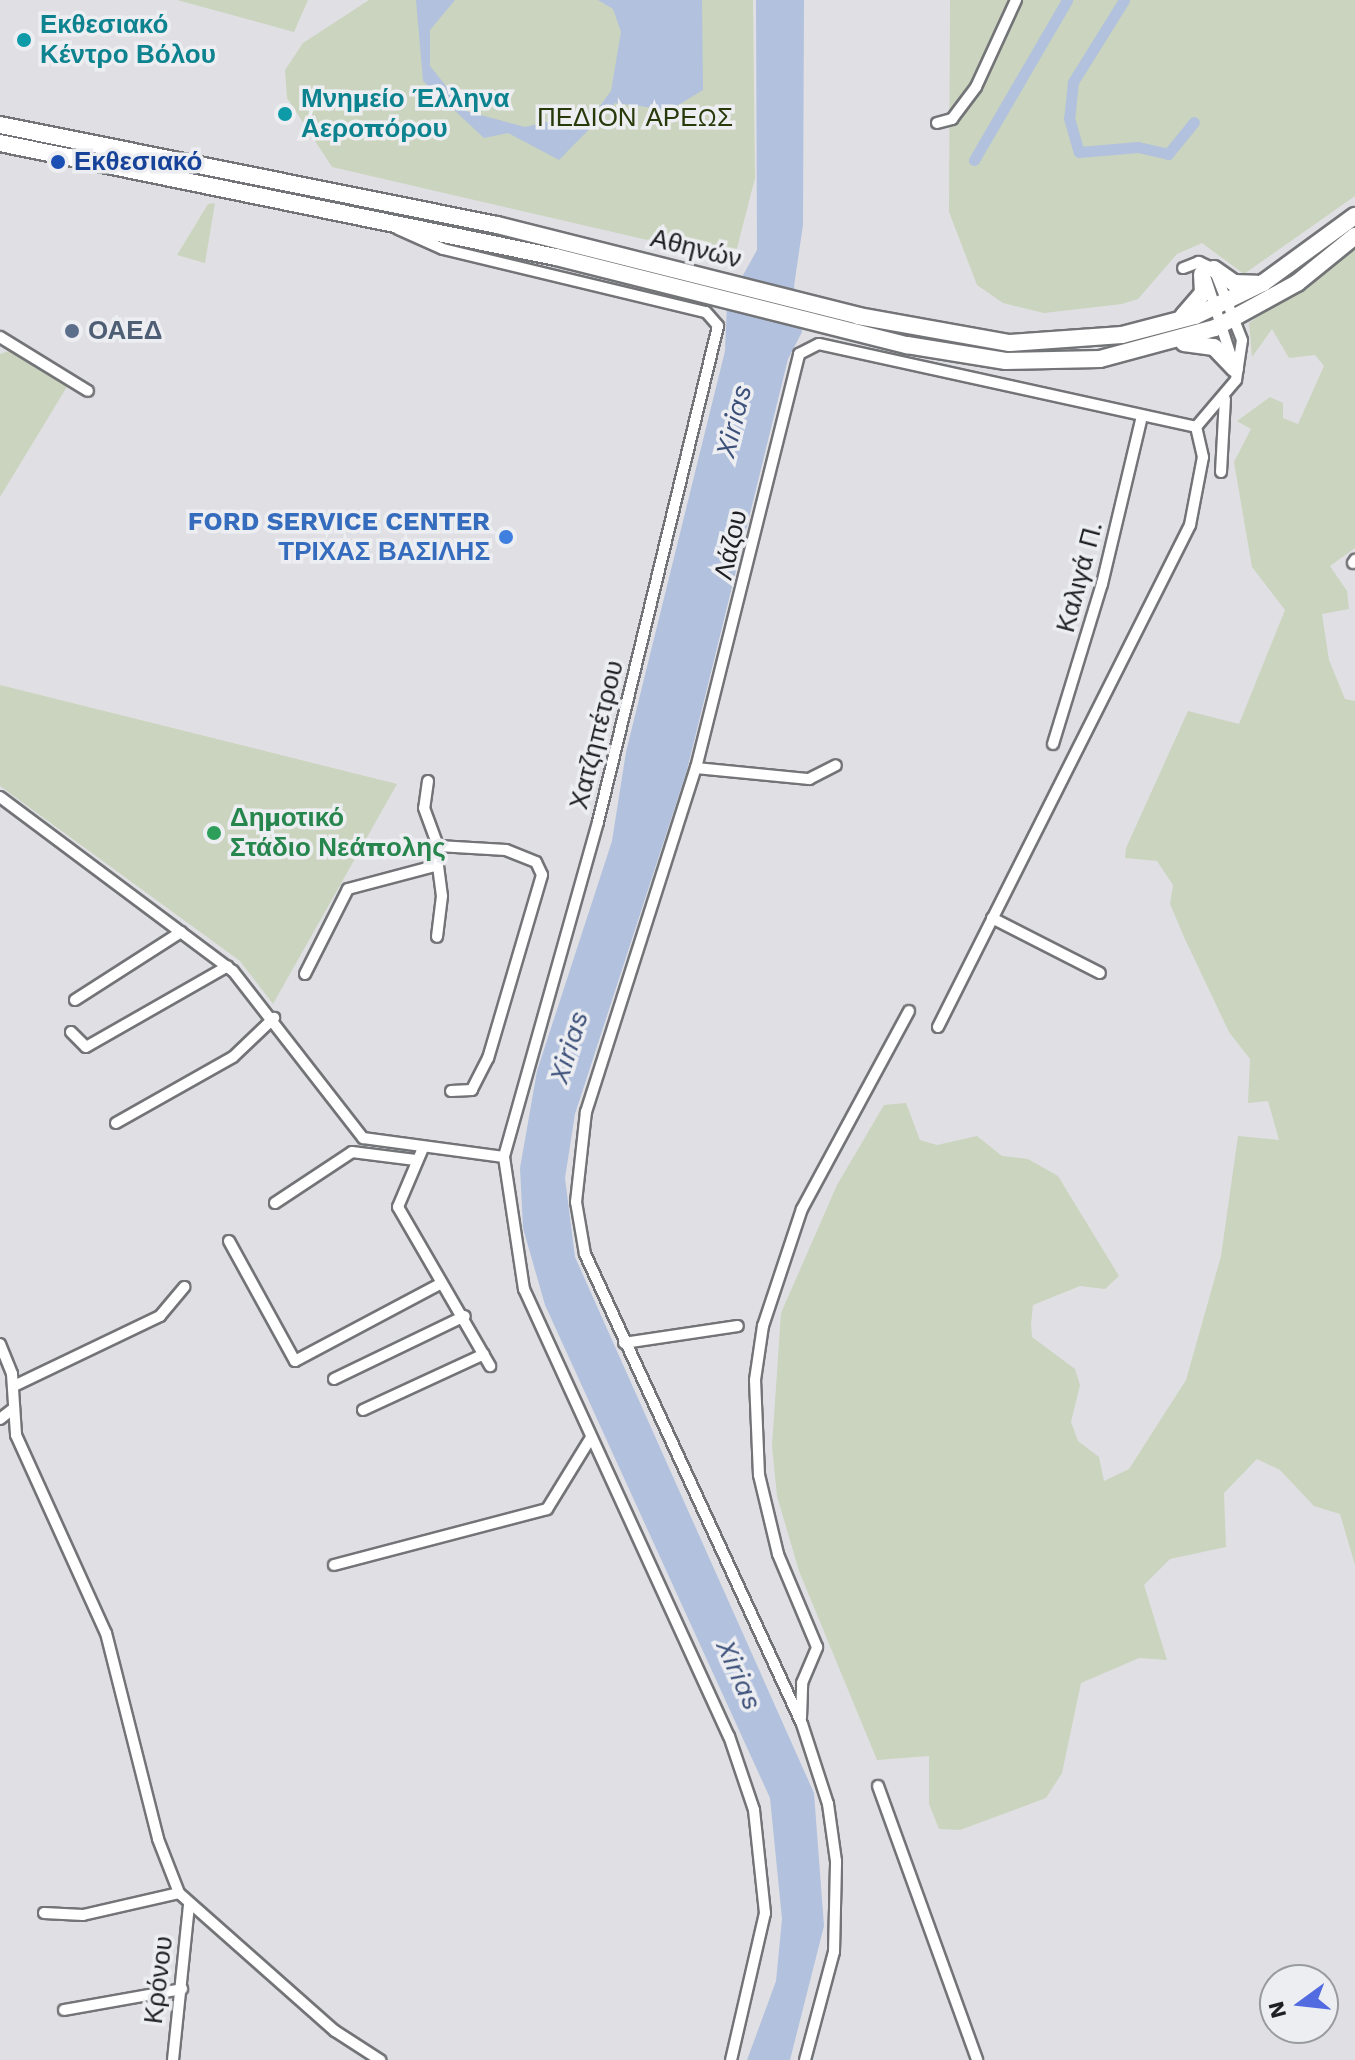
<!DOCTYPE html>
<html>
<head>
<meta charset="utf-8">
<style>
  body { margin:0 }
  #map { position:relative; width:1355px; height:2060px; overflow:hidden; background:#e0e0e4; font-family:"Work Sans",sans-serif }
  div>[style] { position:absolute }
  .green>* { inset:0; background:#cad4be }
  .water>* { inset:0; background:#b2c1dd }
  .canal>* { height:11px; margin:-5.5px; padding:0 5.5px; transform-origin:5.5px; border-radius:5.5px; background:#b2c1dd }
  .roads { filter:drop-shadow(2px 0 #737477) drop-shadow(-2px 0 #737477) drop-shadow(0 2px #737477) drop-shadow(0 -2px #737477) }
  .minor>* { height:10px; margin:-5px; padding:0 5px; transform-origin:5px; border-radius:5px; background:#fff }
  .primary>* { height:16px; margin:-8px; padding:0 8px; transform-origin:8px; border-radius:8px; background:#fff }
  .dots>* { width:22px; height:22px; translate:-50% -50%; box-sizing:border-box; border:4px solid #edeef2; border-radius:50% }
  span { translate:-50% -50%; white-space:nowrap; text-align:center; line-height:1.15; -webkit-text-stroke:7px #edeef2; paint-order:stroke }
  .culture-label { font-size:26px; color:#0d838f; font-weight:700 }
  .left { translate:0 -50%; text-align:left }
  .park-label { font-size:26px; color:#28390a }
  .transit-label { font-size:26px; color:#164399; font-weight:700 }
  .street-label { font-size:26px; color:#1e1f20 }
  .service-label { font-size:26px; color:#4e5e75; font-weight:700 }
  .shop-label { font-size:26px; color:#366cbe; font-weight:700 }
  .right { translate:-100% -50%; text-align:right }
  .leisure-label { font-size:26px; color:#27864d; font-weight:700 }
  .water-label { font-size:28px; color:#3c5079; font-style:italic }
  .north { position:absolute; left:1259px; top:1964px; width:80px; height:80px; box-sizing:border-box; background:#edeef2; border:2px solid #9a9b9e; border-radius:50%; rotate:255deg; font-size:22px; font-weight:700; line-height:32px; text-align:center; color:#1e1f20 }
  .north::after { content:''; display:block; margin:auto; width:28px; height:36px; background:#526be0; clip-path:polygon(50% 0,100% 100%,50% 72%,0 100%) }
</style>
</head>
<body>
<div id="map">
  <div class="green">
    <div style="clip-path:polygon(177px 0,308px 0,294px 32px)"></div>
    <div style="clip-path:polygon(369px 0,753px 0,755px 178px,734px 260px,332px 167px,287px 98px,285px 70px,303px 43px)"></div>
    <div style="clip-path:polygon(950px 0,1355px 0,1355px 196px,1244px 274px,1202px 243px,1177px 254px,1138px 299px,1122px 304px,1044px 313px,1003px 303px,977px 285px,949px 212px)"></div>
    <div style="clip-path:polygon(215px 203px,205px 263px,177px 255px,208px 204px)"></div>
    <div style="clip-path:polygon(1355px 249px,1355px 548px,1330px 566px,1347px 591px,1349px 609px,1322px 614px,1329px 660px,1345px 699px,1355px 701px,1355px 1565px,1340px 1514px,1314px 1506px,1280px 1470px,1257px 1459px,1224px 1493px,1226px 1547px,1170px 1559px,1144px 1585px,1167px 1660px,1139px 1658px,1081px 1683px,1062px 1773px,1046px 1798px,960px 1830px,939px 1829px,929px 1804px,929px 1756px,877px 1760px,799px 1571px,777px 1496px,772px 1446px,781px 1313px,837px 1185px,884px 1105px,906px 1103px,920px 1140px,937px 1145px,977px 1136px,1002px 1156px,1028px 1159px,1058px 1176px,1119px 1276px,1105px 1289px,1080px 1286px,1033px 1305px,1031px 1324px,1032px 1337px,1075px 1369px,1080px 1385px,1071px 1422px,1078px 1441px,1099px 1457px,1104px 1481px,1129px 1469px,1186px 1380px,1221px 1256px,1238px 1136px,1279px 1140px,1268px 1101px,1248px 1103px,1250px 1059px,1229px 1032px,1184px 937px,1170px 904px,1173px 885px,1157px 861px,1125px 858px,1126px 848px,1188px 711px,1239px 724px,1285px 610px,1252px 567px,1234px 462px,1251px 429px,1237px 421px,1270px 397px,1283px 403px,1283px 418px,1298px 424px,1324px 366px,1315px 355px,1289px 358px,1272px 329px,1252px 357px,1249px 323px)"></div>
    <div style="clip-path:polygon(12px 350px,68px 385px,0 497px,0 354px)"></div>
    <div style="clip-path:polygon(0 685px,397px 784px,273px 1004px,240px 961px,0 786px)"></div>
  </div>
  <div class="water">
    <div style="clip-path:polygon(416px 0,455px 0,430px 30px,430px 66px,466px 111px,525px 127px,597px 110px,611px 91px,621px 32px,613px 9px,598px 0,702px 0,703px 90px,670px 110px,615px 103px,559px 160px,508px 133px,484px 138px,423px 81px)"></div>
    <div style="clip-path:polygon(756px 0,804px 0,803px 225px,794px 286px,802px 332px,788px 359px,687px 770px,575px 1114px,565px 1178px,575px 1257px,814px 1793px,824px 1926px,790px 2060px,747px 2060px,776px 1981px,782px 1919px,770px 1798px,545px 1305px,523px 1228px,520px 1168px,537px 1071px,612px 841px,626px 752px,725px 351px,727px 304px,757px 250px)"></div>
  </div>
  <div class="canal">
    <div style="left:1124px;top:0;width:97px;rotate:121.9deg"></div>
    <div style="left:1073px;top:82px;width:36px;rotate:96deg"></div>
    <div style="left:1069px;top:118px;width:35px;rotate:74deg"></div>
    <div style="left:1079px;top:152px;width:59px;rotate:-4.8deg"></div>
    <div style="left:1138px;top:147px;width:31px;rotate:13deg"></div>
    <div style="left:1168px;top:154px;width:41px;rotate:-50.9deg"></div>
    <div style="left:974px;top:160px;width:185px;rotate:-59.8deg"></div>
  </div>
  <div class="roads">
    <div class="minor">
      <div style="left:937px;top:123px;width:16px;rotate:-15deg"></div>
      <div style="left:952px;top:119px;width:40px;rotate:-53deg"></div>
      <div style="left:976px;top:87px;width:96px;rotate:-65.3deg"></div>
      <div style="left:398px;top:229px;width:49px;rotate:24deg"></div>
      <div style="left:443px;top:249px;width:270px;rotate:13.5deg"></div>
      <div style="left:706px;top:312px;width:18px;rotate:49deg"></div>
      <div style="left:718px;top:326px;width:510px;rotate:103.6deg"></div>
      <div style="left:598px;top:822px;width:348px;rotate:105.7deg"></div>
      <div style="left:504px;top:1157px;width:134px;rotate:81.4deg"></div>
      <div style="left:524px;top:1289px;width:492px;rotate:65.4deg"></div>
      <div style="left:729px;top:1736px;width:78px;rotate:71.3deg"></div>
      <div style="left:754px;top:1810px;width:104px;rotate:83.9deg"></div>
      <div style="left:765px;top:1913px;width:151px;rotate:103deg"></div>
      <div style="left:1206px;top:279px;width:95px;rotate:72.1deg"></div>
      <div style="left:0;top:337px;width:103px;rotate:31.5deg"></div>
      <div style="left:1221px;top:472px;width:73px;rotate:-86.9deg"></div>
      <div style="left:1353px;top:563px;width:4px;rotate:-56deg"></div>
      <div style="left:1053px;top:744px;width:167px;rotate:-73deg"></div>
      <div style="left:1102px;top:584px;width:169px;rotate:-76.6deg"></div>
      <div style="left:696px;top:768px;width:114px;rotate:5.6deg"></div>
      <div style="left:809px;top:779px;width:30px;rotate:-27deg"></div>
      <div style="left:428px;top:781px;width:27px;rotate:98deg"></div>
      <div style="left:424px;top:808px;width:40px;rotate:69.8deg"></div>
      <div style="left:438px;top:846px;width:68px;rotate:3.4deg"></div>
      <div style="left:506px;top:850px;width:32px;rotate:22deg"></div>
      <div style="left:536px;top:862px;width:14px;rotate:65deg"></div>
      <div style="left:542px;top:875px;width:191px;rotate:106.4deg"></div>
      <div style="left:488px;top:1058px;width:36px;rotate:117deg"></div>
      <div style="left:472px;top:1090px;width:21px;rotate:177deg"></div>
      <div style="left:0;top:797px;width:291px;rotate:36.8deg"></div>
      <div style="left:233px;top:971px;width:212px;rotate:52.1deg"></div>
      <div style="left:363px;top:1138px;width:142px;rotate:7.7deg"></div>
      <div style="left:435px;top:843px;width:53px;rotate:82.5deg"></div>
      <div style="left:442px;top:896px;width:41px;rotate:97deg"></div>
      <div style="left:992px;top:918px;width:121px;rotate:27deg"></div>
      <div style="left:305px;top:974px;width:95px;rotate:-63.2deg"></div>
      <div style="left:348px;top:889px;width:93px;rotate:-14.9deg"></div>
      <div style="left:75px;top:1000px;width:126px;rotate:-32.7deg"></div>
      <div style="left:938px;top:1027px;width:562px;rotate:-63.34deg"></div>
      <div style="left:1190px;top:525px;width:69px;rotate:-79.2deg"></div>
      <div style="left:1203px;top:457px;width:31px;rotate:-103deg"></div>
      <div style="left:71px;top:1032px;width:21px;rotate:45deg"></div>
      <div style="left:86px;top:1047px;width:163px;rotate:-29.7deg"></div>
      <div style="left:116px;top:1123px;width:134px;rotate:-29.4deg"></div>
      <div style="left:233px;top:1057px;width:57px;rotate:-43.6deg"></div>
      <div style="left:423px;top:1148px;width:64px;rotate:113deg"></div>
      <div style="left:398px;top:1207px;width:184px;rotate:59.9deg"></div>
      <div style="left:275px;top:1203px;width:92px;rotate:-33.5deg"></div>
      <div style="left:352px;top:1152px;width:64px;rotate:7.2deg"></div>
      <div style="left:229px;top:1241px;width:137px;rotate:61.2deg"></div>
      <div style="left:295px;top:1361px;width:166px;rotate:-28deg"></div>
      <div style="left:624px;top:1343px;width:115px;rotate:-8.5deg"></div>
      <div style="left:0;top:1344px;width:32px;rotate:68deg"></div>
      <div style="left:12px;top:1374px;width:61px;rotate:86.2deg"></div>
      <div style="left:16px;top:1435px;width:217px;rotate:65.6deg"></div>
      <div style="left:106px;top:1633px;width:212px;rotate:75.8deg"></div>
      <div style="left:158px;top:1839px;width:58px;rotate:68.7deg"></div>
      <div style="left:179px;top:1893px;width:208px;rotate:41.5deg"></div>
      <div style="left:335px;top:2031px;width:54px;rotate:32.8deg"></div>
      <div style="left:334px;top:1379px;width:145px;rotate:-25.7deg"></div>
      <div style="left:14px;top:1386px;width:162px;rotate:-25.6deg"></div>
      <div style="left:160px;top:1316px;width:38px;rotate:-50deg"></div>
      <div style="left:363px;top:1410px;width:133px;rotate:-24.8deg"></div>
      <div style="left:0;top:1419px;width:18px;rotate:-38deg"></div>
      <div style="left:334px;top:1565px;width:220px;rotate:-14.7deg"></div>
      <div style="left:547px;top:1509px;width:82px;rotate:-58.4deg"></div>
      <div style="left:801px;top:1718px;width:35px;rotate:-88deg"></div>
      <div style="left:802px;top:1683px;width:39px;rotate:-67deg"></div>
      <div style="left:817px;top:1647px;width:101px;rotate:-112.8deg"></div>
      <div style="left:778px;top:1554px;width:81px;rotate:-103.5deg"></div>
      <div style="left:759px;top:1475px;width:95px;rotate:-92.4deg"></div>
      <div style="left:755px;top:1380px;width:55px;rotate:-81.6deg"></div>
      <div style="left:763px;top:1326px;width:123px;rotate:-71.6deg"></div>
      <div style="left:802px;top:1209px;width:225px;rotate:-61.6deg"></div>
      <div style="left:878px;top:1786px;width:291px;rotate:70.1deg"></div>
      <div style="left:44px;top:1913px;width:39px;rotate:3deg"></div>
      <div style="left:83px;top:1915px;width:98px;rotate:-12.9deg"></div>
      <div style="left:64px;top:2010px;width:120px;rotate:-10.1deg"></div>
      <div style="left:173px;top:2060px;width:155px;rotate:-84.1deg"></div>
      <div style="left:805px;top:2060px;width:112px;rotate:-75deg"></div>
      <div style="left:834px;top:1952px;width:91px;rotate:-88.7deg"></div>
      <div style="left:836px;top:1861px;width:58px;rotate:-98deg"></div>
      <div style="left:828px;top:1804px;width:84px;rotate:-108deg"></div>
      <div style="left:802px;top:1724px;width:518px;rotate:-114.78deg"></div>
      <div style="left:585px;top:1254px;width:53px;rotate:-99.8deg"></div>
      <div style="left:576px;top:1202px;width:91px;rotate:-83.7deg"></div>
      <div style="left:586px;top:1112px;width:361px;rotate:-72.3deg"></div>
      <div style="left:696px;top:768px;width:427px;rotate:-76deg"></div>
      <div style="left:799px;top:354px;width:22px;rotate:-27deg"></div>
      <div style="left:819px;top:344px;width:386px;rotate:12.4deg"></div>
      <div style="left:1196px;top:427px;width:62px;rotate:-49.6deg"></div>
      <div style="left:1236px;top:380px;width:40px;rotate:-81.5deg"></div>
      <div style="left:1242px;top:340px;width:76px;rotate:-111.5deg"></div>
      <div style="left:1214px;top:269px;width:17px;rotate:-155deg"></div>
      <div style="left:1199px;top:262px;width:17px;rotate:159deg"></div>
    </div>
    <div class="primary">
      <div style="left:0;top:125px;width:507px;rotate:11.38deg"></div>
      <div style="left:497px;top:225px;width:372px;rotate:14.1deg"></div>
      <div style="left:858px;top:316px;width:154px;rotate:10.1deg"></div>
      <div style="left:1010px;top:343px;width:112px;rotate:-4.1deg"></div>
      <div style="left:1122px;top:335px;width:75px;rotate:-14.6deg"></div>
      <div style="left:1195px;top:316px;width:76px;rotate:-25.9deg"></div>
      <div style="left:1263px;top:283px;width:114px;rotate:-36.1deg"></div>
      <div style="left:0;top:143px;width:568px;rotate:11.59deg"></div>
      <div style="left:556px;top:257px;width:362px;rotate:14.1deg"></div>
      <div style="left:907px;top:345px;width:100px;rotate:9.2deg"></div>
      <div style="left:1006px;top:361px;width:94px;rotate:-1.2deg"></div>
      <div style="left:1100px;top:359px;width:119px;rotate:-15.1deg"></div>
      <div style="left:1215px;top:328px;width:94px;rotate:-28.8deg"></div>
      <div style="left:1297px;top:283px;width:75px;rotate:-39deg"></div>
      <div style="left:1214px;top:269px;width:24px;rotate:35deg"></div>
      <div style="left:1234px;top:283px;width:23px;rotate:2deg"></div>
      <div style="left:1183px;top:316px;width:30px;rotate:-49deg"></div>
      <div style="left:1203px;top:293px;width:19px;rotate:-93deg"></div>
      <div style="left:1184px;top:343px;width:30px;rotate:8deg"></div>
      <div style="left:1214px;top:347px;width:30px;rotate:46deg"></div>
    </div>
  </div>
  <div class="dots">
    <div style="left:24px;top:40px;background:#0f9aa8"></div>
    <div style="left:285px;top:114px;background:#0f9aa8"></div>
    <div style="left:58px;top:162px;background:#1a4fb4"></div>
    <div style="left:72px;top:331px;background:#5c6f8a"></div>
    <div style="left:506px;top:537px;background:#3f7fe0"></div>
    <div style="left:214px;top:833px;background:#2e9e5b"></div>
  </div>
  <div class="culture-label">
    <span class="left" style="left:40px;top:40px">Εκθεσιακό<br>Κέντρο Βόλου</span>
    <span class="left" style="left:301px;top:114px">Μνημείο Έλληνα<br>Αεροπόρου</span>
  </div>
  <div class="park-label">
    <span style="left:635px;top:118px">ΠΕΔΙΟΝ ΑΡΕΩΣ</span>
  </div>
  <div class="transit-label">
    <span class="left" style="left:74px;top:162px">Εκθεσιακό</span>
  </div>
  <div class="street-label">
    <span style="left:696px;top:249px;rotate:14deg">Αθηνών</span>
    <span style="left:731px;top:545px;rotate:-77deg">Λάζου</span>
    <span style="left:1080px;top:577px;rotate:-75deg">Καλιγά Π.</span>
    <span style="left:597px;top:735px;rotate:-76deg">Χατζηπέτρου</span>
    <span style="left:159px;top:1980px;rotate:-83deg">Κρόνου</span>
  </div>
  <div class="service-label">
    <span class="left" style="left:88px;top:331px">ΟΑΕΔ</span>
  </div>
  <div class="shop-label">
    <span class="right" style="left:490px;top:537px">FORD SERVICE CENTER<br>ΤΡΙΧΑΣ ΒΑΣΙΛΗΣ</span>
  </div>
  <div class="leisure-label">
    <span class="left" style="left:230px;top:833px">Δημοτικό<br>Στάδιο Νεάπολης</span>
  </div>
  <div class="water-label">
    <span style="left:734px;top:421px;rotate:-76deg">Xirias</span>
    <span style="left:569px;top:1047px;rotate:-73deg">Xirias</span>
    <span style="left:739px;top:1675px;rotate:66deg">Xirias</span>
  </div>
  <div class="north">N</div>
</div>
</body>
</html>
